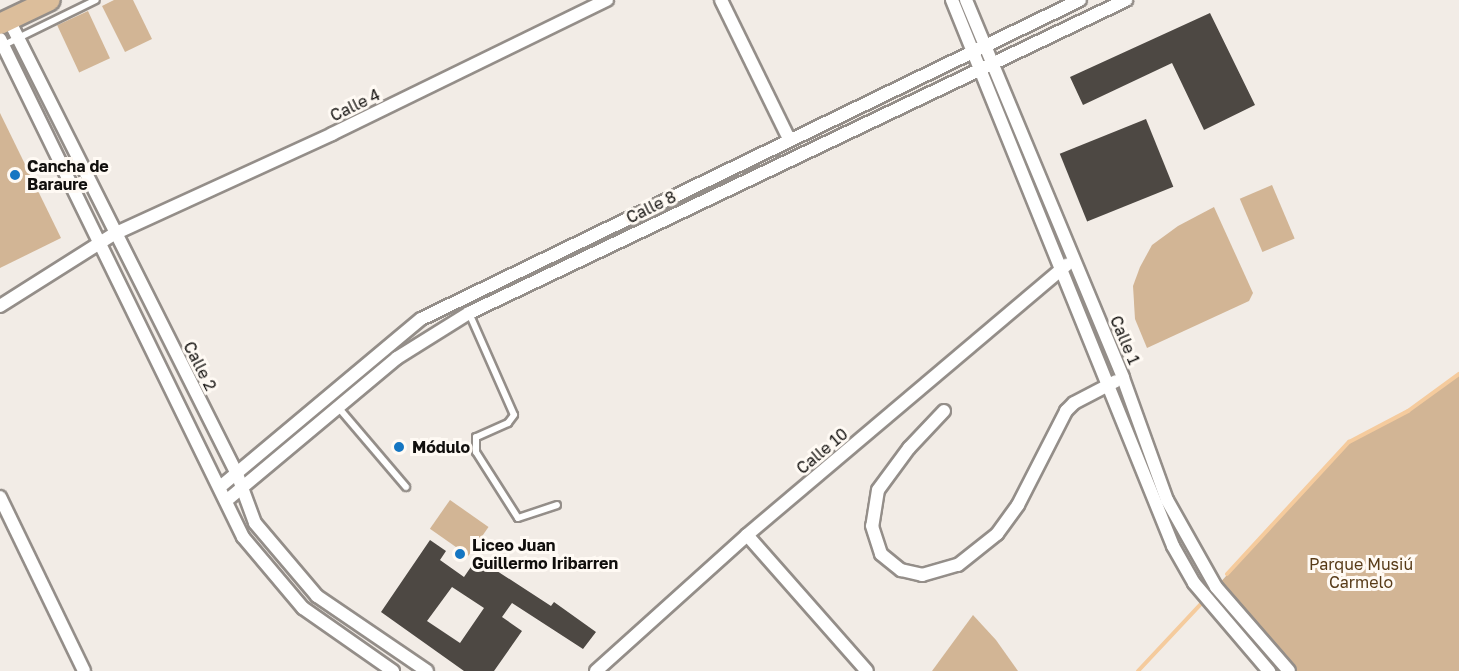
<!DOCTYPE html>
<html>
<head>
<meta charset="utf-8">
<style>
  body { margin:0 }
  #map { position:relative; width:1459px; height:671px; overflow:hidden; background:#f2ece6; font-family:"Golos Text",sans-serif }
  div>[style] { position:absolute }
  .green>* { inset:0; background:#d2b595; transform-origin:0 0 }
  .stream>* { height:4px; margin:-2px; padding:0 2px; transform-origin:2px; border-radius:2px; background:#f5cb9d }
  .building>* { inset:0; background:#4d4843; transform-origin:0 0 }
  .roads { filter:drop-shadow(2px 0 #948e89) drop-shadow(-2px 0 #948e89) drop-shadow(0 2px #948e89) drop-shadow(0 -2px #948e89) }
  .lane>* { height:6px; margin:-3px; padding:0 3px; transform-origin:3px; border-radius:3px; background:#fff }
  .street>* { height:12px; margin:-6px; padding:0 6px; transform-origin:6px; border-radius:6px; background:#fff }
  .primary>* { height:20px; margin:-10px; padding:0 10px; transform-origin:10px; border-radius:10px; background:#dcbe9b }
  .dots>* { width:16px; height:16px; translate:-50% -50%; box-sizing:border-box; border:3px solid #fffaf4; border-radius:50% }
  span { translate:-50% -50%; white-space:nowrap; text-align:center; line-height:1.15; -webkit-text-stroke:6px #fffaf4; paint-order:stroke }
  .street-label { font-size:16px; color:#110f0d }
  .poi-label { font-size:16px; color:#110f0d; font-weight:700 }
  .left { translate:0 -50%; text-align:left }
  .park-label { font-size:16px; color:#583b18 }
</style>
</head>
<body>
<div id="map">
  <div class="green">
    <div style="clip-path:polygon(114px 0,133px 0,152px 39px,125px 52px,102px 6px)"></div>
    <div style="left:88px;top:11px;width:52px;height:34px;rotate:65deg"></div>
    <div style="clip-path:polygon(0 113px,61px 238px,0 268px)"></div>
    <div style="left:1272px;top:185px;width:58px;height:35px;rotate:67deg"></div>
    <div style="clip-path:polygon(1214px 207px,1253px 293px,1249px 301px,1147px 348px,1135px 319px,1133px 286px,1140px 267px,1152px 245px,1178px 226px)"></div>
    <div style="clip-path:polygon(1459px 374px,1459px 671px,1289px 671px,1216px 587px,1349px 442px,1408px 411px)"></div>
    <div style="left:450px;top:500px;width:47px;height:35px;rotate:35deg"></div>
    <div style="clip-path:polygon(973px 615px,996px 640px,1018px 671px,932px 671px)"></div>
  </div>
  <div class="stream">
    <div style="left:1227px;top:574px;width:180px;rotate:-47.3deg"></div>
    <div style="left:1349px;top:442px;width:67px;rotate:-27.7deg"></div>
    <div style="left:1408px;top:411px;width:63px;rotate:-36deg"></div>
    <div style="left:1138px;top:671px;width:92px;rotate:-46.8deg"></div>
  </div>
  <div class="building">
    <div style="clip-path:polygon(1210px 13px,1255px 105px,1204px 130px,1172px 63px,1083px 105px,1070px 77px)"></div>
    <div style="left:1146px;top:119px;width:73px;height:93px;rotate:68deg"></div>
    <div style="clip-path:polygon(evenodd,430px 540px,446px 551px,440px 560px,464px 577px,477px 558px,551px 606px,554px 602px,596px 632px,583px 649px,512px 603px,502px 617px,522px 631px,494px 671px,464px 671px,381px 612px,430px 540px,452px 587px,484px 608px,460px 643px,427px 621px,452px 587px)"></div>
  </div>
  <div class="roads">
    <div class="lane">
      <div style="left:4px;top:45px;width:102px;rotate:-26.1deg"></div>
      <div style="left:469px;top:313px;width:111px;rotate:66.2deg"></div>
      <div style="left:514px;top:415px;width:10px;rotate:127deg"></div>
      <div style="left:508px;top:423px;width:35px;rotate:156deg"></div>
      <div style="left:476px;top:437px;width:15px;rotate:90deg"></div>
      <div style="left:476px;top:452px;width:78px;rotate:57.5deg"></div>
      <div style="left:518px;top:518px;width:41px;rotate:-18.4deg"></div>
      <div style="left:338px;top:407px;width:105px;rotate:49.6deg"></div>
    </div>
    <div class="street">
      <div style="left:721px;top:0;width:155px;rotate:63.9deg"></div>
      <div style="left:952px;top:0;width:589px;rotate:67.96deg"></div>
      <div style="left:1173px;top:546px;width:43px;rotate:60.4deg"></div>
      <div style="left:1194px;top:583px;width:116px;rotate:49.6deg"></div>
      <div style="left:966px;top:0;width:409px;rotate:67.4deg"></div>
      <div style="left:1123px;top:378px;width:130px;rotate:70.2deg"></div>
      <div style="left:1167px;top:500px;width:100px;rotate:60.6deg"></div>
      <div style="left:1216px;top:587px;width:111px;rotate:49deg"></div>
      <div style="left:9px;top:20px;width:508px;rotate:63.33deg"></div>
      <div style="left:237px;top:474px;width:52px;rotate:69.8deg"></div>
      <div style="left:255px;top:523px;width:96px;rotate:49.7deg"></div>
      <div style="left:317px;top:596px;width:133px;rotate:34.3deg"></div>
      <div style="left:0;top:39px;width:554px;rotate:63.99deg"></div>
      <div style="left:243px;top:537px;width:93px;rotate:49.8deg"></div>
      <div style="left:303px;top:608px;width:110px;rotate:35deg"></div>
      <div style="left:0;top:306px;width:135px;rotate:-32.3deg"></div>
      <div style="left:114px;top:234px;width:240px;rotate:-24.6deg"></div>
      <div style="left:332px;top:134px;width:306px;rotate:-26deg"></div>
      <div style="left:944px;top:411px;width:51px;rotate:133.4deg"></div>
      <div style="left:909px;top:448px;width:52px;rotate:126.4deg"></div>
      <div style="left:878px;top:490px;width:36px;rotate:99deg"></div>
      <div style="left:872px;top:526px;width:29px;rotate:72deg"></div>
      <div style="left:881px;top:554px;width:26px;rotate:39deg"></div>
      <div style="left:901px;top:570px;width:22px;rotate:13deg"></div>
      <div style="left:922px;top:575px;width:37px;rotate:-16deg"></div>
      <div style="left:958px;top:565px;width:50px;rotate:-38.5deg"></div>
      <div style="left:997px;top:534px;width:36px;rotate:-54deg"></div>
      <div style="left:1018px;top:505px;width:106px;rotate:-62.9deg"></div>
      <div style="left:1066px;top:411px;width:11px;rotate:-45deg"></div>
      <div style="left:1074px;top:403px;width:47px;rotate:-27.6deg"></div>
      <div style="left:220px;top:487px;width:262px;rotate:-39.9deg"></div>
      <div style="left:421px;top:319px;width:732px;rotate:-25.83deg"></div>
      <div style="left:0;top:497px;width:193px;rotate:64.2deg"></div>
      <div style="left:226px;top:501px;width:223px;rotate:-39.9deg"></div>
      <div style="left:397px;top:358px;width:85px;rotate:-32deg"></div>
      <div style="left:469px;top:313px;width:728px;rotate:-25.47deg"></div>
      <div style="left:747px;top:535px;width:181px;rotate:48.6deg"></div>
      <div style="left:596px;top:671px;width:203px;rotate:-42deg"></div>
      <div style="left:747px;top:535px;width:419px;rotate:-40.2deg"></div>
    </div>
    <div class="primary">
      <div style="left:0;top:24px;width:55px;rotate:-25.6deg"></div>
    </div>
  </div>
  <div class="dots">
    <div style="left:15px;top:175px;background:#1576c2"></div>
    <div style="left:399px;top:447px;background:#1576c2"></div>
    <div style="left:460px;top:554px;background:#1576c2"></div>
  </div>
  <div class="street-label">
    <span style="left:355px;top:105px;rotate:-26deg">Calle 4</span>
    <span style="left:651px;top:207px;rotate:-26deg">Calle 8</span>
    <span style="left:1125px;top:340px;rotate:67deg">Calle 1</span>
    <span style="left:200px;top:366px;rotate:63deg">Calle 2</span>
    <span style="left:822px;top:451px;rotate:-40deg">Calle 10</span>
  </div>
  <div class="poi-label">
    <span class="left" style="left:27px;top:175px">Cancha de<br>Baraure</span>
    <span class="left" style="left:412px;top:447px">Módulo</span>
    <span class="left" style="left:472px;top:554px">Liceo Juan<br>Guillermo Iribarren</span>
  </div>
  <div class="park-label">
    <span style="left:1361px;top:573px">Parque Musiú<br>Carmelo</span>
  </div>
</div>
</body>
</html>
